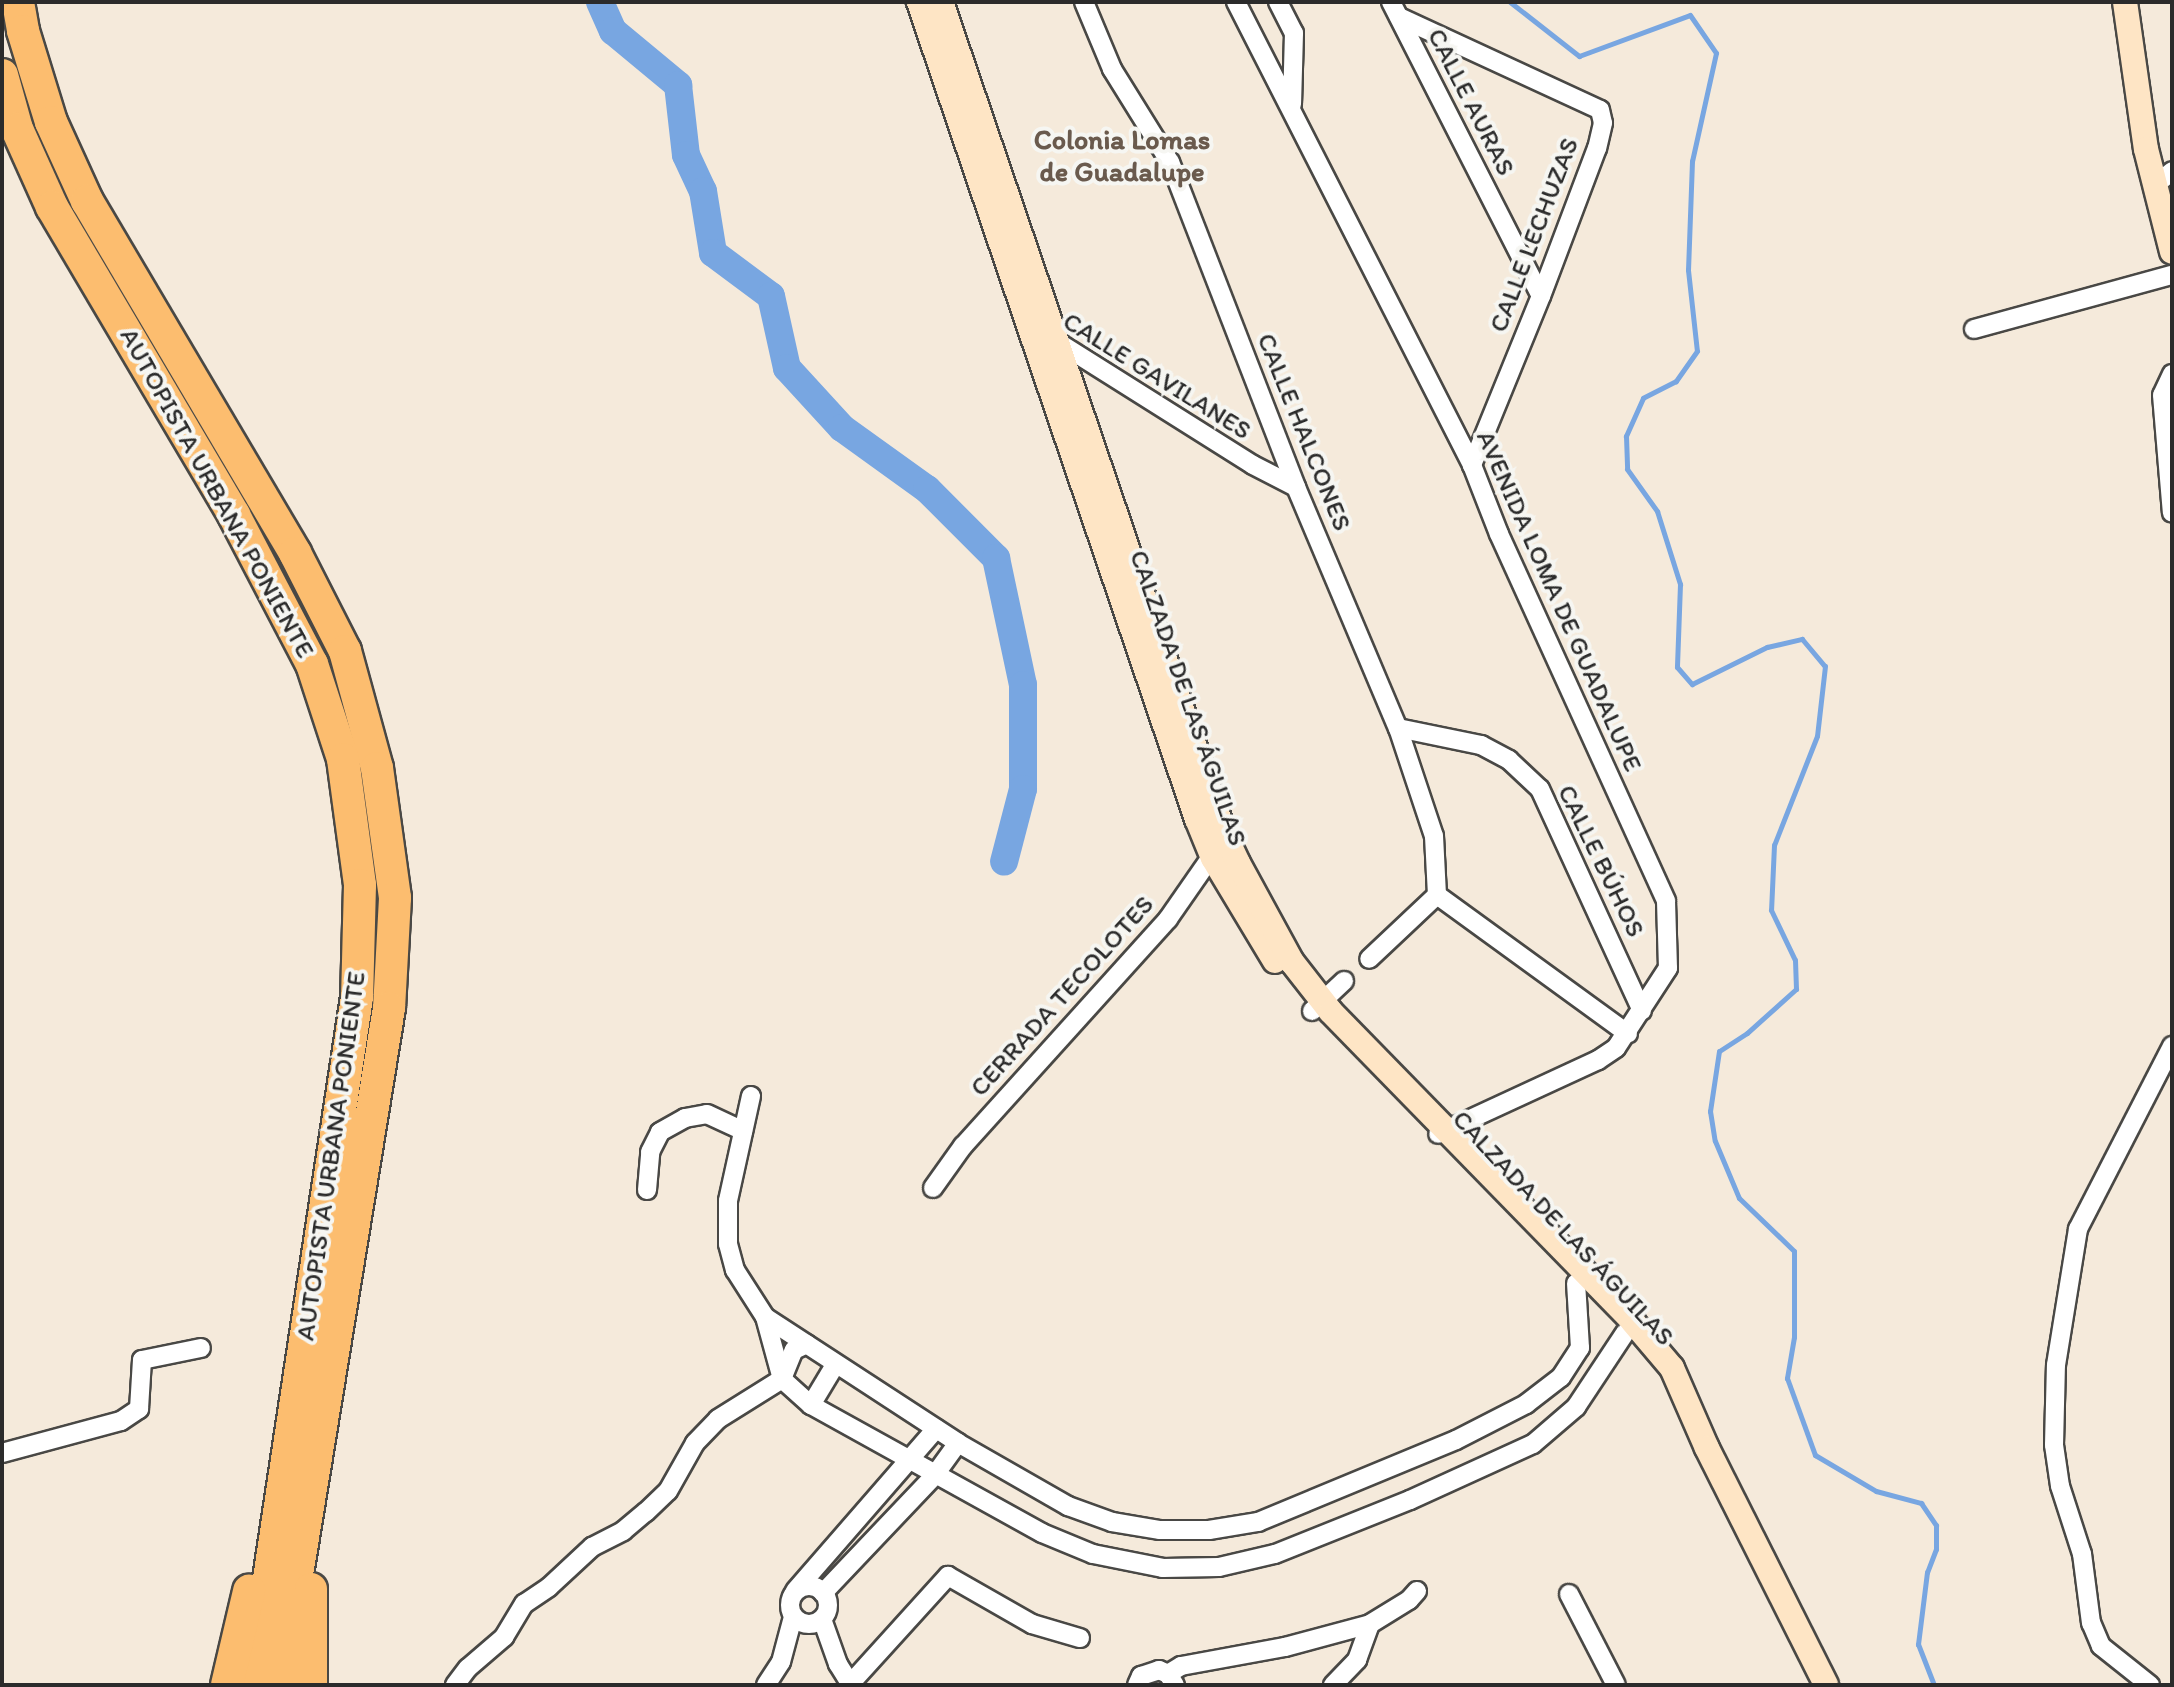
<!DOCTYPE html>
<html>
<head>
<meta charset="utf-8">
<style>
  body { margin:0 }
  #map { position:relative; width:2174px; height:1687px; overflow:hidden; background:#f5eadb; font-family:Itim,sans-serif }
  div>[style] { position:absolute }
  .stream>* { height:5px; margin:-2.5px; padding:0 2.5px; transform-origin:2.5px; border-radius:2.5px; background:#78a6e1 }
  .river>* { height:28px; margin:-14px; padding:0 14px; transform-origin:14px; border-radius:14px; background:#78a6e1 }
  .roads { filter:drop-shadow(2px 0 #494845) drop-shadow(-2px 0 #494845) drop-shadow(0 2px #494845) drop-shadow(0 -2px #494845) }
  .minor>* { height:18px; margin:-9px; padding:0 9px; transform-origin:9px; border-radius:9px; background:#fff }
  .minor>.ring { margin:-9px; padding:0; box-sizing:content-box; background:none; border:18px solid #fff; border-radius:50% }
  .secondary>* { height:24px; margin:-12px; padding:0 12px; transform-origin:12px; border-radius:12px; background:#fee5c5 }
  .motorway>* { height:32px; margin:-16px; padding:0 16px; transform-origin:16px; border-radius:16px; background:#fcbd6f }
  span { translate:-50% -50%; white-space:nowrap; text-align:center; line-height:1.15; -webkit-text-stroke:8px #f6f6f2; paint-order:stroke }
  .street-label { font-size:26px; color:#2b2b2b }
  .neighbourhood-label { font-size:28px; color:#6a5a4d; font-weight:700 }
  .frame { position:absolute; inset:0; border:4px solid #2b2b2b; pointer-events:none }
</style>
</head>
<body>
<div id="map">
  <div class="stream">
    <div style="left:1510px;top:2px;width:88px;rotate:38deg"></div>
    <div style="left:1579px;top:56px;width:118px;rotate:-20.3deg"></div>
    <div style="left:1690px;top:15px;width:46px;rotate:55.6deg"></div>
    <div style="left:1716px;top:53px;width:111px;rotate:102.5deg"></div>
    <div style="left:1692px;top:161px;width:109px;rotate:92.1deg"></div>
    <div style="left:1688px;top:270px;width:81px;rotate:83.7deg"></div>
    <div style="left:1697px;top:351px;width:37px;rotate:125deg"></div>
    <div style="left:1676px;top:381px;width:37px;rotate:153deg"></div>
    <div style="left:1643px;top:398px;width:42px;rotate:114.1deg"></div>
    <div style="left:1626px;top:436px;width:33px;rotate:88deg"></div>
    <div style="left:1627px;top:469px;width:52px;rotate:54.5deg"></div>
    <div style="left:1657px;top:511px;width:77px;rotate:72.5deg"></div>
    <div style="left:1680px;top:584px;width:83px;rotate:92.1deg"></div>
    <div style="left:1677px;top:667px;width:23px;rotate:49deg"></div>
    <div style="left:1692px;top:684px;width:84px;rotate:-26.3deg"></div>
    <div style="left:1767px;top:647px;width:36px;rotate:-13deg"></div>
    <div style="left:1802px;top:639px;width:35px;rotate:50deg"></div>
    <div style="left:1825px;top:666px;width:70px;rotate:96.5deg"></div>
    <div style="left:1817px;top:736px;width:117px;rotate:111.5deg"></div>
    <div style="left:1774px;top:845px;width:65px;rotate:92.6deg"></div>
    <div style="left:1771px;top:910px;width:55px;rotate:64.4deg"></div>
    <div style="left:1795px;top:960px;width:29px;rotate:88deg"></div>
    <div style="left:1796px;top:989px;width:66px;rotate:138.1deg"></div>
    <div style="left:1747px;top:1033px;width:33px;rotate:147deg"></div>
    <div style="left:1719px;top:1051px;width:61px;rotate:98.5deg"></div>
    <div style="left:1710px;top:1111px;width:30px;rotate:81deg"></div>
    <div style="left:1715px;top:1141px;width:62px;rotate:67.2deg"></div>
    <div style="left:1739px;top:1198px;width:76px;rotate:43.9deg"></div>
    <div style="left:1794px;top:1251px;width:86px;rotate:90deg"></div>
    <div style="left:1794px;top:1337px;width:42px;rotate:99.7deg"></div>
    <div style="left:1787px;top:1378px;width:82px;rotate:70deg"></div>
    <div style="left:1815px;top:1455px;width:71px;rotate:30.5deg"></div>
    <div style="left:1876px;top:1491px;width:47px;rotate:14.9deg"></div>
    <div style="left:1921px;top:1503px;width:27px;rotate:56deg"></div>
    <div style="left:1936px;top:1525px;width:24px;rotate:90deg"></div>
    <div style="left:1936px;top:1549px;width:25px;rotate:111deg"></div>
    <div style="left:1927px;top:1572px;width:73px;rotate:97.1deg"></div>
    <div style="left:1918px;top:1644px;width:44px;rotate:68.7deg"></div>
  </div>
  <div class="river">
    <div style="left:600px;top:2px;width:32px;rotate:66deg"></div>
    <div style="left:613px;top:31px;width:85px;rotate:39.7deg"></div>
    <div style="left:678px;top:85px;width:70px;rotate:83.5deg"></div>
    <div style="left:686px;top:155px;width:40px;rotate:65deg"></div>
    <div style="left:703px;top:191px;width:63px;rotate:80.8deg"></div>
    <div style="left:713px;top:253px;width:72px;rotate:36.6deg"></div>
    <div style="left:771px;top:296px;width:74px;rotate:77.5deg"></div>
    <div style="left:787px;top:368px;width:81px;rotate:47.5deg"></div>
    <div style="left:842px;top:428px;width:105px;rotate:35.7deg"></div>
    <div style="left:927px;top:489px;width:98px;rotate:45deg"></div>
    <div style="left:996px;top:558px;width:130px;rotate:78deg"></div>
    <div style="left:1023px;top:685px;width:104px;rotate:90deg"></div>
    <div style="left:1023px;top:789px;width:75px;rotate:104.6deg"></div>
  </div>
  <div class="roads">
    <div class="minor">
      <div style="left:1084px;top:2px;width:73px;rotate:67.3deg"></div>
      <div style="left:1112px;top:69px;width:110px;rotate:58.1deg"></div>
      <div style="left:1170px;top:162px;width:349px;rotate:68.8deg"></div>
      <div style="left:1296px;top:487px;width:262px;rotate:67.1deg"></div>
      <div style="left:1398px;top:728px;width:114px;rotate:71.6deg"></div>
      <div style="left:1434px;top:836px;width:59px;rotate:87.1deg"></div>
      <div style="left:1437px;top:895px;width:93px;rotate:136.7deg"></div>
      <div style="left:1236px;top:2px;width:520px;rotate:62.99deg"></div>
      <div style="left:1472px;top:465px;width:74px;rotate:68.6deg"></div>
      <div style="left:1499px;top:534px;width:403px;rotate:65.5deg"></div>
      <div style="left:1666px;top:901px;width:67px;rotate:88.3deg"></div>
      <div style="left:1668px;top:968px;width:95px;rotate:123deg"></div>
      <div style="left:1616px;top:1048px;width:22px;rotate:146deg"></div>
      <div style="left:1598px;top:1060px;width:176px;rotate:155.2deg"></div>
      <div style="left:1278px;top:2px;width:35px;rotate:63deg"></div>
      <div style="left:1294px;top:33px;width:71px;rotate:91.6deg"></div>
      <div style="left:1391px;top:2px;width:330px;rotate:63deg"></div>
      <div style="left:1399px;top:17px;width:221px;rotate:24.8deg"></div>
      <div style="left:1600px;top:110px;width:13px;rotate:77deg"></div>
      <div style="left:1603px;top:123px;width:26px;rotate:103deg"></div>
      <div style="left:1597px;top:148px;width:158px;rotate:110.7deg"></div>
      <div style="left:1541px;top:296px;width:183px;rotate:112.2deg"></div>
      <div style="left:2155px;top:185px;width:22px;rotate:-39deg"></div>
      <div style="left:1974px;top:329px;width:205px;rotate:-15.3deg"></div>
      <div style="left:1053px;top:339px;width:236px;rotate:32.2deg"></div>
      <div style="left:1253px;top:465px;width:48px;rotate:27.1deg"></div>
      <div style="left:2172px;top:374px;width:23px;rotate:115deg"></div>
      <div style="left:2162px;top:395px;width:118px;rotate:85.2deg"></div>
      <div style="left:1398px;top:728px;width:85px;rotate:11.6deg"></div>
      <div style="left:1481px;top:745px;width:32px;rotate:28deg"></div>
      <div style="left:1509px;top:760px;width:42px;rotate:43.1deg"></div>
      <div style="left:1540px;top:789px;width:244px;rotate:65.3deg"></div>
      <div style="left:1437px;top:895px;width:236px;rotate:36deg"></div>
      <div style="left:1312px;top:1011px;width:44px;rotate:-43.2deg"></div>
      <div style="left:751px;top:1096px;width:107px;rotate:102.4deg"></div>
      <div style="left:728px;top:1201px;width:43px;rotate:90deg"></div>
      <div style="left:728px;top:1244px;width:27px;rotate:75deg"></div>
      <div style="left:735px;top:1270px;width:56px;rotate:57.4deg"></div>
      <div style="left:765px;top:1317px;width:230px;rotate:33.1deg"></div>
      <div style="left:958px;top:1443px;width:127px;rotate:29.8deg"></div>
      <div style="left:1068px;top:1506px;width:47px;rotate:20deg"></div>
      <div style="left:1112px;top:1522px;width:49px;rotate:9.5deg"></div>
      <div style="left:1160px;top:1530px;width:49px"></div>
      <div style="left:1209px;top:1530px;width:50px;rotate:-9.3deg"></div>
      <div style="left:1258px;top:1522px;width:214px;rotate:-22.5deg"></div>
      <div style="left:1456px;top:1440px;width:79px;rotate:-27.2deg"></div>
      <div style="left:1526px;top:1404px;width:44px;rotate:-37.6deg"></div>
      <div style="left:1561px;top:1377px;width:35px;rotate:-57deg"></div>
      <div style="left:1580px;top:1348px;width:65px;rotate:-93.5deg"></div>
      <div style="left:933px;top:1188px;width:52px;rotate:-54.5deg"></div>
      <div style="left:963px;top:1146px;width:306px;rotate:-47.9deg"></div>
      <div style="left:1168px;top:919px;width:88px;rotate:-55.2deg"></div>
      <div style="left:647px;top:1190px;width:38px;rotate:-85deg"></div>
      <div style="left:650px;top:1152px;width:22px;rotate:-63deg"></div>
      <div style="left:660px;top:1132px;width:29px;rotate:-29deg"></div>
      <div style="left:685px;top:1118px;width:22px;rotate:-10deg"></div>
      <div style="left:707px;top:1114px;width:40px;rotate:25deg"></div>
      <div style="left:765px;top:1317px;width:64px;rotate:74.7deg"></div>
      <div style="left:782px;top:1379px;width:39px;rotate:42deg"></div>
      <div style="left:811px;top:1405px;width:264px;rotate:29deg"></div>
      <div style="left:1042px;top:1533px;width:55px;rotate:22.4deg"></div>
      <div style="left:1093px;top:1554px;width:71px;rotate:11.3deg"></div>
      <div style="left:1163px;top:1568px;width:56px;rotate:-1deg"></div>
      <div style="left:1219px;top:1567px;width:57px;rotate:-13.1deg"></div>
      <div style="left:1275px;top:1554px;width:145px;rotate:-21.8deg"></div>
      <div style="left:1410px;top:1500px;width:135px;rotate:-24.5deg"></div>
      <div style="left:1533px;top:1444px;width:57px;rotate:-40.7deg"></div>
      <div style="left:1576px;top:1407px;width:89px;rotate:-56.5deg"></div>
      <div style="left:811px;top:1405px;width:47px;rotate:-59deg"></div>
      <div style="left:2px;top:1453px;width:123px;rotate:-15.1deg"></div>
      <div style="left:121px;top:1421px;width:22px;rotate:-34deg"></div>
      <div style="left:139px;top:1409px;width:49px;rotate:-86.5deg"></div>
      <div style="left:142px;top:1360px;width:60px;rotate:-11.5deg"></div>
      <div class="ring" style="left:790px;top:1586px;width:20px;height:20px"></div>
      <div style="left:795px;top:1591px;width:215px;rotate:-49deg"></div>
      <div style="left:823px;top:1593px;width:161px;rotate:-46.5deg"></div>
      <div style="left:934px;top:1476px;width:41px;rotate:-54deg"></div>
      <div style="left:1569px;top:1594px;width:102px;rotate:62.7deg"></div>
      <div style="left:822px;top:1619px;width:48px;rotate:70.4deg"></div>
      <div style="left:838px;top:1664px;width:25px;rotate:58deg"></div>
      <div style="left:1168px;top:1674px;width:15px;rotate:-32deg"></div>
      <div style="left:1181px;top:1666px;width:106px;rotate:-10.4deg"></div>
      <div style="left:1285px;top:1647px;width:88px;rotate:-15.1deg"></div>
      <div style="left:1370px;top:1624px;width:46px;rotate:-31.6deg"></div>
      <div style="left:1409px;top:1600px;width:12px;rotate:-48deg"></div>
      <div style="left:850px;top:1684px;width:146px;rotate:-47.8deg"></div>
      <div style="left:948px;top:1576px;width:97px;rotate:29.7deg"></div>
      <div style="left:1032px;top:1624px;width:50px;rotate:16.3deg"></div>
      <div style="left:455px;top:1685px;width:21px;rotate:-53deg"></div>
      <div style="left:468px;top:1668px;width:48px;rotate:-40.7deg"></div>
      <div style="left:504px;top:1637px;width:39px;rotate:-59deg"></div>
      <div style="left:524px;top:1604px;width:30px;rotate:-34deg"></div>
      <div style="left:549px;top:1587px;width:59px;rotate:-42.9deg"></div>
      <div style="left:592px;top:1547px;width:35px;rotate:-27deg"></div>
      <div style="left:623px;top:1531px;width:30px;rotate:-40deg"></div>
      <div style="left:646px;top:1512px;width:30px;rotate:-44deg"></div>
      <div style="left:668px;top:1491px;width:55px;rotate:-60.6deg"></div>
      <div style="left:695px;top:1443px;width:33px;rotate:-46deg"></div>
      <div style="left:718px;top:1419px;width:75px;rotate:-32deg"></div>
      <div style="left:782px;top:1379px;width:31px;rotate:-68deg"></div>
      <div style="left:794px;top:1350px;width:14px;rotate:-25deg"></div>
      <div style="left:766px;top:1685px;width:27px;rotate:-57deg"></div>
      <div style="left:781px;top:1662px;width:47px;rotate:-75.1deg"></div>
      <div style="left:1137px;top:1685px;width:10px;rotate:-66deg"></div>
      <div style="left:1141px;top:1676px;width:19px;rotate:-18deg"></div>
      <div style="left:1159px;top:1670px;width:10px;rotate:24deg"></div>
      <div style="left:1168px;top:1674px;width:13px;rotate:58deg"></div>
      <div style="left:1333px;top:1685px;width:35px;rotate:-46deg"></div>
      <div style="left:1357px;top:1660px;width:38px;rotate:-70deg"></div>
      <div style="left:2150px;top:1685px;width:63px;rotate:-141.5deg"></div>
      <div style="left:2101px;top:1646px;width:25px;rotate:-113deg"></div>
      <div style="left:2091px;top:1623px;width:70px;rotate:-97.4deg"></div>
      <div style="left:2082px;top:1554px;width:71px;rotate:-107.9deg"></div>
      <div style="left:2060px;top:1486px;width:41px;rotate:-98.3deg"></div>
      <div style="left:2054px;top:1445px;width:80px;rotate:-88.6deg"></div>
      <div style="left:2056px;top:1365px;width:138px;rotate:-80.8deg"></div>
      <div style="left:2078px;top:1229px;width:206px;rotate:-62.8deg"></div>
    </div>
    <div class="secondary">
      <div style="left:919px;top:2px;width:863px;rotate:71.21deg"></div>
      <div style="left:1197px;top:819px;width:42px;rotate:67.7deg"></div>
      <div style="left:1213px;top:858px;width:120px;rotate:59deg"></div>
      <div style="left:941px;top:2px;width:878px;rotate:71.19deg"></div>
      <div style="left:1224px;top:833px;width:33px;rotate:65deg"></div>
      <div style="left:1238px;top:863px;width:113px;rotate:61.4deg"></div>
      <div style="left:1292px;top:962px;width:63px;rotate:52deg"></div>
      <div style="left:1331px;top:1012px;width:433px;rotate:45.7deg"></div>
      <div style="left:1633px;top:1322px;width:60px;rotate:49.7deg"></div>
      <div style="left:1672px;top:1368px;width:87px;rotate:66.4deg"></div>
      <div style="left:1707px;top:1448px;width:265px;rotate:63.3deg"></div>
      <div style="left:2125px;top:2px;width:148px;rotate:81.9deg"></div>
      <div style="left:2146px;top:149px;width:106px;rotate:75.8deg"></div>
    </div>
    <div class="motorway">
      <div style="left:18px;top:2px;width:29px;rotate:80deg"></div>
      <div style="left:23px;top:31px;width:95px;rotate:72.9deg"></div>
      <div style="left:51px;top:122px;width:87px;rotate:65.5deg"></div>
      <div style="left:87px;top:201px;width:409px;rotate:59.4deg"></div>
      <div style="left:295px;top:553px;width:110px;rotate:63deg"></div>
      <div style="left:345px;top:651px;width:121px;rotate:74.7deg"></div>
      <div style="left:377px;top:768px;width:131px;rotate:82.1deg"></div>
      <div style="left:395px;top:898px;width:110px;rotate:93.1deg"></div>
      <div style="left:389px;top:1008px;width:686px;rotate:99.23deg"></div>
      <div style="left:2px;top:75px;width:56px;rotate:74.5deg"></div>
      <div style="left:17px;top:129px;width:85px;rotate:65.8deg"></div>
      <div style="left:52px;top:207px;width:358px;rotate:59.4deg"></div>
      <div style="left:234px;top:515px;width:168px;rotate:62.4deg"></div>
      <div style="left:312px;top:664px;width:100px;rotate:71.9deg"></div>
      <div style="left:343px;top:759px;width:127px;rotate:82.3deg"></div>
      <div style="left:360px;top:885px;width:112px;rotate:91.5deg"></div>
      <div style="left:357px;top:997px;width:696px;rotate:98.6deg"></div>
      <div style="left:227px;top:1685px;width:97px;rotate:-76.8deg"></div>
      <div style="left:311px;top:1685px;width:96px;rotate:-90deg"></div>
    </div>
  </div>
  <div class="street-label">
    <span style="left:1471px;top:102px;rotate:63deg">CALLE AURAS</span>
    <span style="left:1534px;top:235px;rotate:-69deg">CALLE LECHUZAS</span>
    <span style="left:1157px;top:376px;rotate:32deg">CALLE GAVILANES</span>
    <span style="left:1304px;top:432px;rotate:68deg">CALLE HALCONES</span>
    <span style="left:217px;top:493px;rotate:61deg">AUTOPISTA URBANA PONIENTE</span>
    <span style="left:1559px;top:601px;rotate:66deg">AVENIDA LOMA DE GUADALUPE</span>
    <span style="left:1188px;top:698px;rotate:71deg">CALZADA DE LAS ÁGUILAS</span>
    <span style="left:1601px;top:861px;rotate:64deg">CALLE BÚHOS</span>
    <span style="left:1062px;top:996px;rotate:-48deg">CERRADA TECOLOTES</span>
    <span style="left:331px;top:1156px;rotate:-82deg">AUTOPISTA URBANA PONIENTE</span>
    <span style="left:1563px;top:1228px;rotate:47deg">CALZADA DE LAS ÁGUILAS</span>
  </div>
  <div class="neighbourhood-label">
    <span style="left:1122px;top:155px">Colonia Lomas<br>de Guadalupe</span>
  </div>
  <div class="frame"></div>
</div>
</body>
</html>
